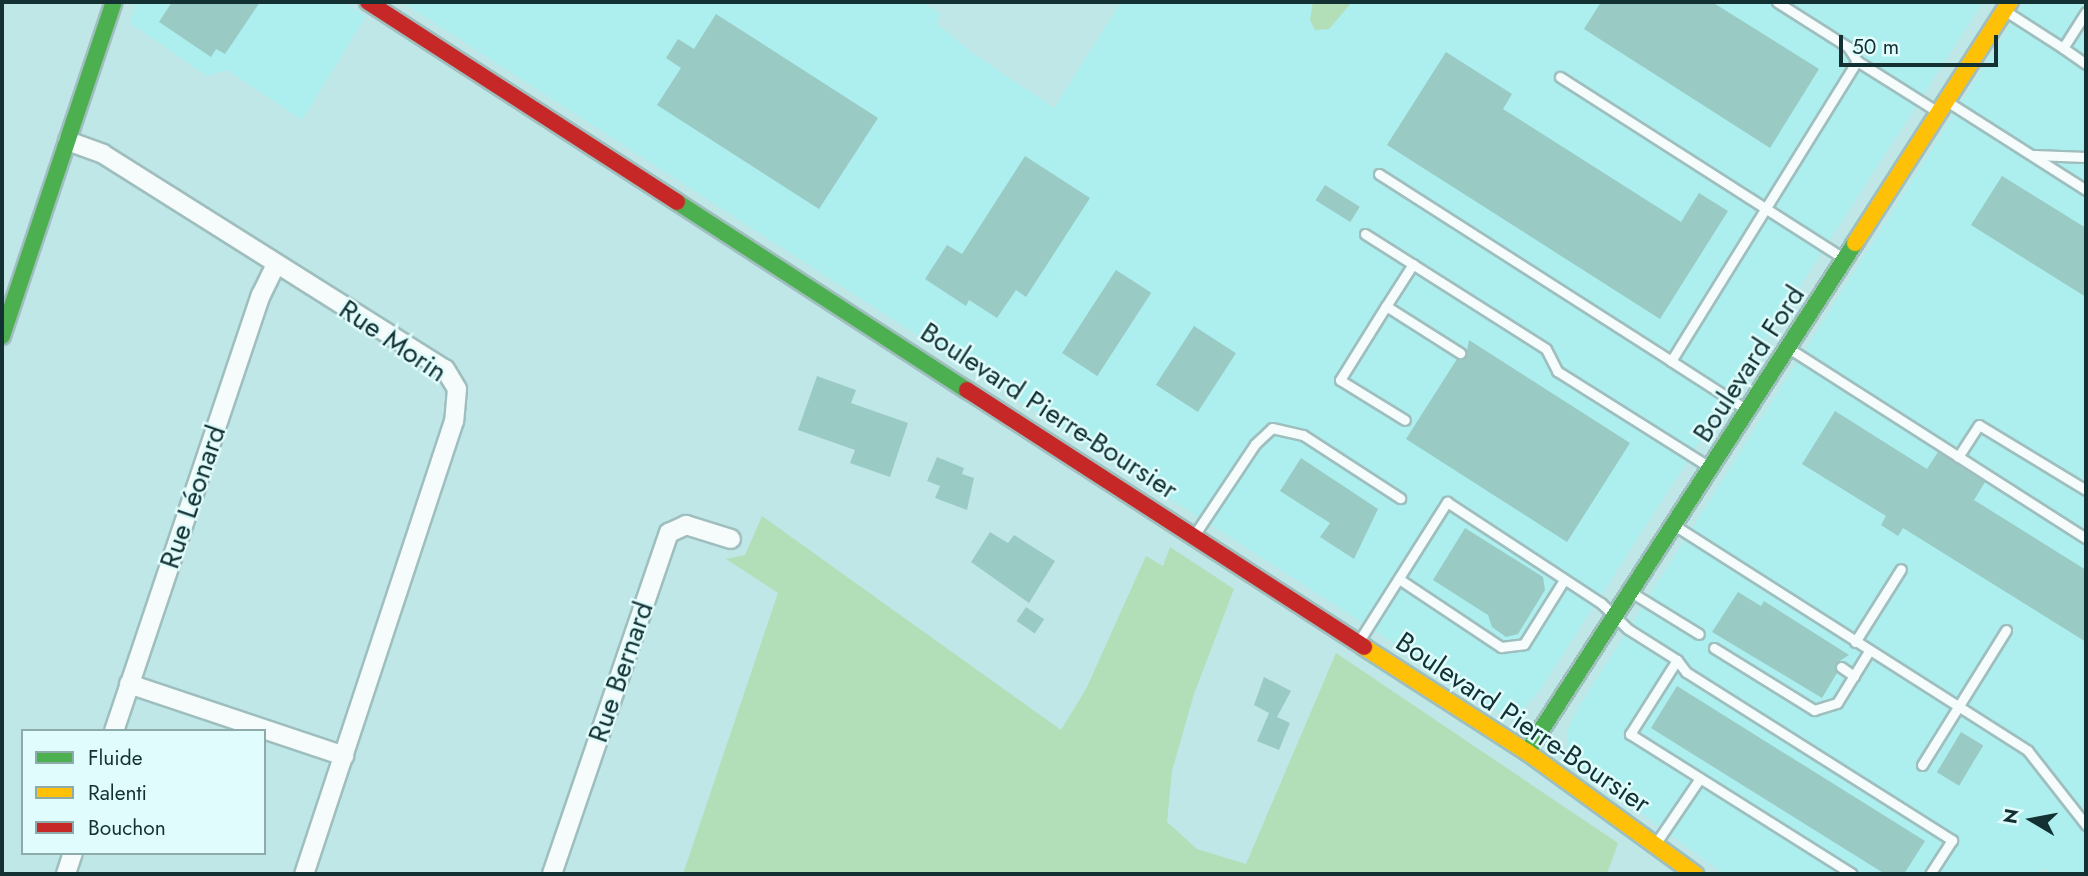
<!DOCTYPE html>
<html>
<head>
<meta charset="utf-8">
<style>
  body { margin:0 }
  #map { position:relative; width:2088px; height:876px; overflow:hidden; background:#c0e7e7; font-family:Jost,sans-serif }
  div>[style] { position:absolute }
  .built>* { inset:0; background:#adeeee }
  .green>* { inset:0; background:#b2deb8 }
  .building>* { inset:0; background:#9acac4; transform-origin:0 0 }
  .roads { filter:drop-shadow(2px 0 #9fbebe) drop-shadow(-2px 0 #9fbebe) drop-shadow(0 2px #9fbebe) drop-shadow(0 -2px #9fbebe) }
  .lane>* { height:9px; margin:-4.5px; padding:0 4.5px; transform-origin:4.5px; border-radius:4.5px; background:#f6fbfb }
  .street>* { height:18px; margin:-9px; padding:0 9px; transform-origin:9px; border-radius:9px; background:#f6fbfb }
  .fast>* { height:16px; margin:-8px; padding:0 8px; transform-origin:8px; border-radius:8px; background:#4caf50 }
  .slow>* { height:16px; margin:-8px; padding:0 8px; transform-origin:8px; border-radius:8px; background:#ffc107 }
  .jam>* { height:16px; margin:-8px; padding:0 8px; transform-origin:8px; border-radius:8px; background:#c62828 }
  span { translate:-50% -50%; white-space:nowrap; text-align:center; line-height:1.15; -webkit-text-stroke:5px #e0fcfc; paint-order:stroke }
  .street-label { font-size:28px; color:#133132 }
  .frame { position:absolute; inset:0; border:4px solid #133132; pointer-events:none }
  .legend { position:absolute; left:21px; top:729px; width:245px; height:126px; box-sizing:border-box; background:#e0fcfc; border:2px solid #8eabab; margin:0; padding:9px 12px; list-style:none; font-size:21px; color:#133132 }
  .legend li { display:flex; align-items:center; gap:14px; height:35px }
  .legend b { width:35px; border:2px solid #8eabab }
  .north { position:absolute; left:1997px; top:785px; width:70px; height:70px; -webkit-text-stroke:5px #e0fcfc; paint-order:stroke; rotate:280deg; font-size:19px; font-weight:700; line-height:28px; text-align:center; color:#133132 }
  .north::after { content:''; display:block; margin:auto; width:24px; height:32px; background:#133132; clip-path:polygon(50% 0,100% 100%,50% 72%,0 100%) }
  .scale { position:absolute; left:1839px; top:35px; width:159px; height:32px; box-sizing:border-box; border:4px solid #133132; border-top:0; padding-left:9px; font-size:21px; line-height:24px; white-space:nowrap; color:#133132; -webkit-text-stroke:5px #e0fcfc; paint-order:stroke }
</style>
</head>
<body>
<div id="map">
  <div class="built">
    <div style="clip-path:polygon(137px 2px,343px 2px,366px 16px,302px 120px,227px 70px,207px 76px,130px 23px)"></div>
    <div style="clip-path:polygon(402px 2px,921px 2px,941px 14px,936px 23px,971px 52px,1054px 108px,1121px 2px,1983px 2px,1540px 690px,1523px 709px,1502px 713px)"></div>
    <div style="clip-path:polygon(2025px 2px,2086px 2px,2086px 874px,2053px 874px,2043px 868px,2039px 874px,1724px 874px,1575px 764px,1567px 747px,1568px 729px,1575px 713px)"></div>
  </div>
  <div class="green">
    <div style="clip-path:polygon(1313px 2px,1352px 2px,1329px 29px,1315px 30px,1310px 20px)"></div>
    <div style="clip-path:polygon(762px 516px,1061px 730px,1086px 689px,1146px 556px,1163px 566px,1170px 547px,1234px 589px,1194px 694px,1172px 771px,1167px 822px,1197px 849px,1246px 864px,1336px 653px,1618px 843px,1607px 874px,683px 874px,778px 593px,726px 559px,745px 555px)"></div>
  </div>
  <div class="building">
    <div style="clip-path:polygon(172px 2px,260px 2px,225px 54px,216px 49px,211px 57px,159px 22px)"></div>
    <div style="clip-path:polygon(1601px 2px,1712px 2px,1819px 69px,1770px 148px,1584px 29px)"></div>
    <div style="clip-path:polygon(716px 14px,878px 118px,819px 209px,657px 105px,681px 68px,666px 58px,678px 39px,694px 49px)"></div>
    <div style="clip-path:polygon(1446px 52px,1512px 94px,1503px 109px,1681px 222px,1699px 193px,1728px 211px,1660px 319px,1387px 145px)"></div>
    <div style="clip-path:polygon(1025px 156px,1090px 198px,1026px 297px,1016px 290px,997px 318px,969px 300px,966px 306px,925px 279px,947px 245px,962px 254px)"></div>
    <div style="clip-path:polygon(2002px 176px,2086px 228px,2086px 297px,1971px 225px)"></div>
    <div style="left:1325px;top:185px;width:41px;height:18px;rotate:32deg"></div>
    <div style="left:1116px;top:270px;width:42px;height:99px;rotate:33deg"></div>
    <div style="left:1194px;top:326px;width:50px;height:70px;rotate:33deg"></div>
    <div style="clip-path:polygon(1469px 340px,1630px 443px,1567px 542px,1406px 439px,1457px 359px,1466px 356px)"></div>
    <div style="clip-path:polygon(817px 376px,856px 390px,851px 403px,908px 423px,890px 477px,850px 463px,855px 450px,798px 430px)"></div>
    <div style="clip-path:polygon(1835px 411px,1927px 469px,1938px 452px,1949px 459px,1985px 482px,1974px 500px,2086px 570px,2086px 642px,1903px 528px,1898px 536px,1881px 525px,1886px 516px,1802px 464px)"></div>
    <div style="clip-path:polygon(937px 457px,964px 468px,962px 474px,974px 478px,967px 510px,935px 498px,940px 486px,927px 481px)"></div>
    <div style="clip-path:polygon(1301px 458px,1378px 509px,1354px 559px,1320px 537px,1330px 523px,1280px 491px)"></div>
    <div style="clip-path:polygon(1465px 528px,1543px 577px,1545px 590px,1518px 634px,1506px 637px,1492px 627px,1488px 615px,1433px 580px)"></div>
    <div style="clip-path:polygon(990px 532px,1008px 543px,1014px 535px,1055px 561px,1029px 603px,971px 562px)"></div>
    <div style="clip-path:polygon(1738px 592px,1761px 606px,1764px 601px,1849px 655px,1835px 664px,1837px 673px,1822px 698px,1712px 632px)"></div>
    <div style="left:1026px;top:607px;width:22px;height:17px;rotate:34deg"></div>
    <div style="clip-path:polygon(1264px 677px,1291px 691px,1277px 717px,1290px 723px,1279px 750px,1257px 741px,1269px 713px,1254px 705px)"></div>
    <div style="clip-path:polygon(1677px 686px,1925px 841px,1904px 874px,1885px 874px,1651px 728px)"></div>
    <div style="left:1961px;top:732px;width:26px;height:47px;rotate:31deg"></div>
  </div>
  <div class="roads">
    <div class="lane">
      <div style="left:1777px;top:2px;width:84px;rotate:32.4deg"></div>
      <div style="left:1848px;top:47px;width:17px;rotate:57deg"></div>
      <div style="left:2007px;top:12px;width:67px;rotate:32.7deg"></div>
      <div style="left:2063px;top:48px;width:43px;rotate:-57.4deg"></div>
      <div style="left:2063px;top:48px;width:28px;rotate:35deg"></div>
      <div style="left:1560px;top:77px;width:335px;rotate:32.6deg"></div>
      <div style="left:1948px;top:102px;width:164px;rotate:32.5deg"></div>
      <div style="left:2034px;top:155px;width:52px;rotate:2.2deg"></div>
      <div style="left:1379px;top:174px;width:347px;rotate:32.6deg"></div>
      <div style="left:1365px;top:234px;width:214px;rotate:32.4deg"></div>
      <div style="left:1546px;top:349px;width:25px;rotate:63deg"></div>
      <div style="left:1557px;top:371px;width:178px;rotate:32.2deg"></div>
      <div style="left:1413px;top:264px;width:50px;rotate:122.7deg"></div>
      <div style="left:1386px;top:306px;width:88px;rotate:32.4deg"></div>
      <div style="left:1386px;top:306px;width:87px;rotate:121.9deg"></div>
      <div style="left:1340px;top:380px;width:76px;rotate:31.6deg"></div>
      <div style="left:1790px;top:349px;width:351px;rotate:32.6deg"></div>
      <div style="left:1744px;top:408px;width:87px;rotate:-147.2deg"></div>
      <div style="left:1671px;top:361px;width:353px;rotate:-58.2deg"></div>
      <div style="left:1857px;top:61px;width:96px;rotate:32.2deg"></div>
      <div style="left:1958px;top:457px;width:38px;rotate:-57deg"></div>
      <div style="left:1979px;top:425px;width:125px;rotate:31.3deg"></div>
      <div style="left:1677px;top:527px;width:416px;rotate:32.5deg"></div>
      <div style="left:2028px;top:751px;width:94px;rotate:51.9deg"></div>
      <div style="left:1195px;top:534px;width:108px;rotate:-56.3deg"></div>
      <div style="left:1255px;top:444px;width:23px;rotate:-43deg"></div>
      <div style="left:1272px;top:428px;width:32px;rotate:13deg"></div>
      <div style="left:1303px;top:435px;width:116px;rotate:33deg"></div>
      <div style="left:1399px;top:579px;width:123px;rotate:33.7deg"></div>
      <div style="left:1501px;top:647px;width:23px;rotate:-7deg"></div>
      <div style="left:1524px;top:644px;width:75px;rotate:-58deg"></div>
      <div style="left:1634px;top:594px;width:76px;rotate:31.6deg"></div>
      <div style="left:1359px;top:641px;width:165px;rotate:-57.7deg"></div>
      <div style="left:1447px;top:502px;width:184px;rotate:33.3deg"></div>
      <div style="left:1601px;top:603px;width:37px;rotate:44deg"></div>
      <div style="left:1628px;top:629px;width:58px;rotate:32.3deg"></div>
      <div style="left:1677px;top:660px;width:88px;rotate:122.4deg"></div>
      <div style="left:1630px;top:734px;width:262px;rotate:32.2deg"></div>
      <div style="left:1855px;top:642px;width:86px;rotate:-57.8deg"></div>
      <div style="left:1714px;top:648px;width:118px;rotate:31.8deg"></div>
      <div style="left:1814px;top:710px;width:24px;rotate:-17deg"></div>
      <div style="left:1837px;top:703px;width:61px;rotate:-58.4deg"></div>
      <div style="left:1677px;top:660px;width:15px;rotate:53deg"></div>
      <div style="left:1686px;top:672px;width:315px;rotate:32.3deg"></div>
      <div style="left:1952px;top:840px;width:40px;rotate:122.9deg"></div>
      <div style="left:1841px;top:667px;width:16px;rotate:35deg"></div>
      <div style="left:1922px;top:765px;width:159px;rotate:-58.1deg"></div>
      <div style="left:1656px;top:843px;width:78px;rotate:-55.9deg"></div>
    </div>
    <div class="street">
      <div style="left:68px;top:141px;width:37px;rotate:20deg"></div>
      <div style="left:103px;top:154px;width:404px;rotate:32.2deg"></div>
      <div style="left:445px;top:369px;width:23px;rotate:59deg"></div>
      <div style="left:457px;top:389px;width:32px;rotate:95deg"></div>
      <div style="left:454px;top:421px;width:477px;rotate:108.3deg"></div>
      <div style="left:129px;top:684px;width:227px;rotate:18.5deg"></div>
      <div style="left:114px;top:731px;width:460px;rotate:-71.4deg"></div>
      <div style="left:261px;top:295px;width:34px;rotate:-64deg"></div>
      <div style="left:66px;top:874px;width:22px;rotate:-72deg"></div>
      <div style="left:552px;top:874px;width:361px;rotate:-71.1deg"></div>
      <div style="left:669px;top:533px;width:19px;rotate:-25deg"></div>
      <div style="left:686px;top:525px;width:47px;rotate:17.3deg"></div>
    </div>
    <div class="fast">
      <div style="left:677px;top:202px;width:346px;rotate:33deg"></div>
      <div style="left:2px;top:336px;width:352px;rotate:-71.5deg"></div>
      <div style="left:1527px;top:752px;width:606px;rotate:-57.2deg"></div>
    </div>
    <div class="slow">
      <div style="left:1855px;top:243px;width:287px;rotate:-57.3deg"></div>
      <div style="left:1364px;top:647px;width:194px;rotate:32.8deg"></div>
      <div style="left:1527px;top:752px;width:208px;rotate:36deg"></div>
    </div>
    <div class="jam">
      <div style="left:368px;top:2px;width:368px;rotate:32.9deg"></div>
      <div style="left:967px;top:390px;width:473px;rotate:32.9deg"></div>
    </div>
  </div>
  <div class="street-label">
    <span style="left:393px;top:341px;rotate:34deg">Rue Morin</span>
    <span style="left:1749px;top:364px;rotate:-57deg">Boulevard Ford</span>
    <span style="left:1049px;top:411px;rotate:33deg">Boulevard Pierre-Boursier</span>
    <span style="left:193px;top:497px;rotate:-71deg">Rue Léonard</span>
    <span style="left:621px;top:672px;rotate:-71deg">Rue Bernard</span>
    <span style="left:1523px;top:723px;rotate:34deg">Boulevard Pierre-Boursier</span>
  </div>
  <div class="frame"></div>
  <ul class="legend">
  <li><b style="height:9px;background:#4caf50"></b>Fluide</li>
  <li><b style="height:9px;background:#ffc107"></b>Ralenti</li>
  <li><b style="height:9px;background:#c62828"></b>Bouchon</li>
  </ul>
  <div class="north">N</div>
  <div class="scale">50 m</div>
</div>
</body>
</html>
